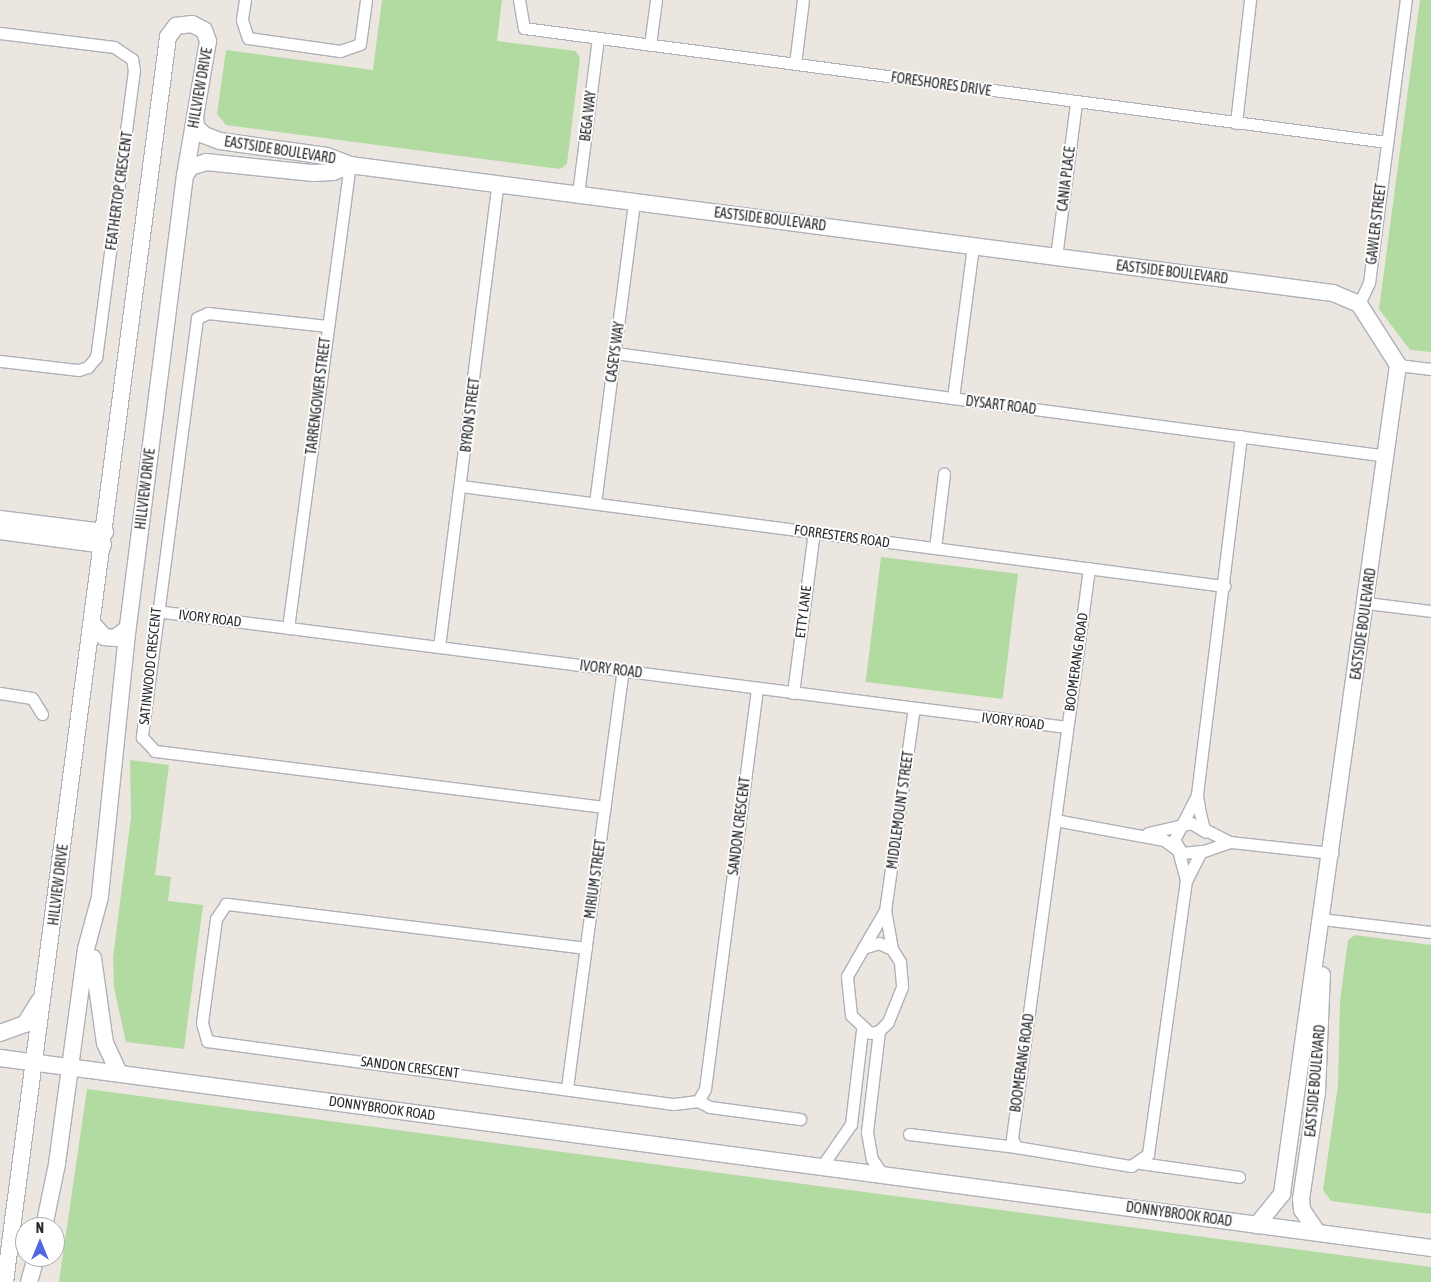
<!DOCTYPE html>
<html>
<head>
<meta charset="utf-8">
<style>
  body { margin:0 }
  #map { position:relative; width:1431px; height:1282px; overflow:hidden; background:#ebe6df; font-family:"Asap Condensed",sans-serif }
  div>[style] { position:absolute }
  .green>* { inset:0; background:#b2dba2; transform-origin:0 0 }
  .roads { filter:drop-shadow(1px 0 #afb0ba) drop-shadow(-1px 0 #afb0ba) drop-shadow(0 1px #afb0ba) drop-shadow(0 -1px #afb0ba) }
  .street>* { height:11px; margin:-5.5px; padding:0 5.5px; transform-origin:5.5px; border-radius:5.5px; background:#fff }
  .secondary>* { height:16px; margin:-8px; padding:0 8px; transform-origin:8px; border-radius:8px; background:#fff }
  span { translate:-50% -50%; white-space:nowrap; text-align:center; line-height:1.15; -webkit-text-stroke:4px #fff; paint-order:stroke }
  .street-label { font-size:14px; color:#2b2b2b }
  .north { position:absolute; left:15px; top:1217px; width:50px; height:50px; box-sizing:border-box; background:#fff; border:1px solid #aaa; border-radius:50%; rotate:0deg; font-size:14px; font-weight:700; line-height:20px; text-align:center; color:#2b2b2b }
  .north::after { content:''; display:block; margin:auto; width:18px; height:22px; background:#5266e4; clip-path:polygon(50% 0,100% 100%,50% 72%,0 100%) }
</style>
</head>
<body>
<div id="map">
  <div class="green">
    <div style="clip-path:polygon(382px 0,502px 0,497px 41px,576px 51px,580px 58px,567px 164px,560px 169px,226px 125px,217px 114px,226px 50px,373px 70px)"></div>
    <div style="clip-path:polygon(1420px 0,1431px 0,1431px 352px,1410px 350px,1379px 309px)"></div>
    <div style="left:881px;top:557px;width:138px;height:126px;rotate:7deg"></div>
    <div style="clip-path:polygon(130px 760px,169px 765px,155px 875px,171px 877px,168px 901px,203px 905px,184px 1049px,126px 1042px,114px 988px,113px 957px,131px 817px)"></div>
    <div style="clip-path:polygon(1355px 935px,1431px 945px,1431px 1214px,1331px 1201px,1323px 1190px,1338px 1085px,1340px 1001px,1348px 940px)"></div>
    <div style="clip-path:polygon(87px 1089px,1431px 1267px,1431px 1282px,59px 1282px)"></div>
  </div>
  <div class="roads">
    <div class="street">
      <div style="left:245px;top:0;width:20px;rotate:99deg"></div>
      <div style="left:242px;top:20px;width:19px;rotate:72deg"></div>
      <div style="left:248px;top:38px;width:93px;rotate:8deg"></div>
      <div style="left:340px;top:51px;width:21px;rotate:-19deg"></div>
      <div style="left:360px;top:44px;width:44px;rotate:-82.2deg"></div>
      <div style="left:519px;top:0;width:28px;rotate:80deg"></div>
      <div style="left:524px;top:28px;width:870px;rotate:7.53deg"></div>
      <div style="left:0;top:33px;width:115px;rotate:7deg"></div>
      <div style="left:114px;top:47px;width:22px;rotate:34deg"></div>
      <div style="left:132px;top:59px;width:11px;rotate:80deg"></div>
      <div style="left:134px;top:70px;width:290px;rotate:97.5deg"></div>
      <div style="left:96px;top:357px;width:13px;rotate:129deg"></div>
      <div style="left:88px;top:367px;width:10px;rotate:163deg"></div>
      <div style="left:78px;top:370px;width:79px;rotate:-173.4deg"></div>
      <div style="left:650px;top:45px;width:45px;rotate:-82.4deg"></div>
      <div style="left:795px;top:64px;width:64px;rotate:-82.9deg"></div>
      <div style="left:1236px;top:123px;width:124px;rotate:-83.5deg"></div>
      <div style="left:578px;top:194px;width:157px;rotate:-82.7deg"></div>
      <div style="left:1056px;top:257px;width:156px;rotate:-82.6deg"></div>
      <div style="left:1359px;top:304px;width:23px;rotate:-65deg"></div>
      <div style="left:1369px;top:283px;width:285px;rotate:-82.6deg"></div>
      <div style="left:327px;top:326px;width:120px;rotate:-173.8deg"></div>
      <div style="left:208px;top:313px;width:12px;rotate:156deg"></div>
      <div style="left:197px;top:318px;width:423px;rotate:97.5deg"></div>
      <div style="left:142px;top:737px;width:19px;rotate:47deg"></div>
      <div style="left:155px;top:751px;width:453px;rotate:7.1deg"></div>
      <div style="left:615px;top:353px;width:779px;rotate:7.6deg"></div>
      <div style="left:1398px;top:365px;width:33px;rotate:7deg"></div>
      <div style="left:953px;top:398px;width:153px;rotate:-82.5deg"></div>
      <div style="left:1241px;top:436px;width:362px;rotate:97deg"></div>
      <div style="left:1197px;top:795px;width:18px;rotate:81deg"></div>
      <div style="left:1200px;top:813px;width:16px;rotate:76deg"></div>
      <div style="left:1204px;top:829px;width:29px;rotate:27deg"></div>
      <div style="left:1230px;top:842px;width:103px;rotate:6.2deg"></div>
      <div style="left:461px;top:486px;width:770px;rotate:7.47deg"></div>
      <div style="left:595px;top:503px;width:305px;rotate:-82.6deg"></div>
      <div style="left:935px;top:548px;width:75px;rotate:-83.1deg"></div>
      <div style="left:1089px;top:568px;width:575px;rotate:97.69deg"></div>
      <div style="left:1012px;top:1138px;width:10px;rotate:66deg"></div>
      <div style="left:1016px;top:1147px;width:117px;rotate:9.4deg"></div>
      <div style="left:1131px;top:1166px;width:21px;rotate:-35deg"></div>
      <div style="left:1148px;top:1154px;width:276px;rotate:-82.1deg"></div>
      <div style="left:1186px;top:881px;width:33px;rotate:-63deg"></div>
      <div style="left:1201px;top:852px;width:31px;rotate:-19deg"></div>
      <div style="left:1366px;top:603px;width:65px;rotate:7deg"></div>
      <div style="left:156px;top:611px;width:918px;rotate:7.26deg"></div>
      <div style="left:288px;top:628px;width:467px;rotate:-82.4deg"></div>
      <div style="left:439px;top:647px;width:468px;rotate:-82.8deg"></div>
      <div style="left:0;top:693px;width:32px;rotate:9deg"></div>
      <div style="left:32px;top:698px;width:19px;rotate:58deg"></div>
      <div style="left:793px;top:693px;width:162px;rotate:-82.6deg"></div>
      <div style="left:1197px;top:795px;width:51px;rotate:117.1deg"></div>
      <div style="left:1174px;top:840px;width:15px;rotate:58deg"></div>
      <div style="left:1182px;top:853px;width:19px;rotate:-6deg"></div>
      <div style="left:1055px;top:820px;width:111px;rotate:10.4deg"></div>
      <div style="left:1164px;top:840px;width:17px;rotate:36deg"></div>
      <div style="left:1178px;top:850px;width:30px;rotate:75deg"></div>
      <div style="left:1148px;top:833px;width:44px;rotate:-13.1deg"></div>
      <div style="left:1191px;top:823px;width:17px;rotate:31deg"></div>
      <div style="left:1322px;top:919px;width:110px;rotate:6.8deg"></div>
      <div style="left:879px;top:943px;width:14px;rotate:25deg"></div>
      <div style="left:892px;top:949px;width:15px;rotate:58deg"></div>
      <div style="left:900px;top:962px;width:25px;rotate:85deg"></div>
      <div style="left:902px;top:987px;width:38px;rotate:112deg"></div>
      <div style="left:888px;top:1022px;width:13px;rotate:135deg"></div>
      <div style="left:879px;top:1031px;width:9px;rotate:167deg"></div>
      <div style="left:870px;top:1033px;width:26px;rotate:-137deg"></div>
      <div style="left:851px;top:1015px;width:39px;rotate:-96deg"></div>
      <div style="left:847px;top:976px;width:32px;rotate:-60deg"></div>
      <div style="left:863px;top:948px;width:17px;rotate:-17deg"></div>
      <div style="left:586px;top:948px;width:363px;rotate:-173deg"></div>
      <div style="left:226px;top:904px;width:18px;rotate:124deg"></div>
      <div style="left:216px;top:919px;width:105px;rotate:97.7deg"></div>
      <div style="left:202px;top:1023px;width:19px;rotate:74deg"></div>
      <div style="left:207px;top:1041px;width:471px;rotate:7.7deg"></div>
      <div style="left:674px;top:1104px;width:24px;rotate:-7deg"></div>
      <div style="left:698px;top:1101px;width:14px;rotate:-60deg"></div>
      <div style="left:705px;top:1089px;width:404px;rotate:-82.6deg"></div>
      <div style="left:863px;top:948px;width:42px;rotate:-59.7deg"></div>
      <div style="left:892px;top:949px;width:39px;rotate:-100deg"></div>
      <div style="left:885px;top:911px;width:205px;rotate:-81.9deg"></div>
      <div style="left:879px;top:1031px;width:102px;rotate:96.8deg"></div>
      <div style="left:867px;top:1132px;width:27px;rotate:80deg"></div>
      <div style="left:872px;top:1159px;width:18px;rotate:56deg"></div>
      <div style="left:567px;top:1088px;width:421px;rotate:-82.4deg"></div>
      <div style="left:698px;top:1101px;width:13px;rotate:27deg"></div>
      <div style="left:710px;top:1107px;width:91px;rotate:7.6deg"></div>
      <div style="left:909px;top:1134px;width:108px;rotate:6.9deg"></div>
      <div style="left:1140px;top:1163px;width:100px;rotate:8deg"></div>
      <div style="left:822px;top:1166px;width:51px;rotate:-55.4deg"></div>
      <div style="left:851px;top:1124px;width:95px;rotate:-83.3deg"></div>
    </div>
    <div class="secondary">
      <div style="left:195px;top:116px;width:11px;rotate:85deg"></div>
      <div style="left:196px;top:127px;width:11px;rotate:45deg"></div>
      <div style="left:204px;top:135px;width:17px;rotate:21deg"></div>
      <div style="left:220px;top:141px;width:108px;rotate:8deg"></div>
      <div style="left:327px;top:156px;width:25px;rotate:21deg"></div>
      <div style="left:350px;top:165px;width:991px;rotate:7.42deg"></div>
      <div style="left:1333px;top:293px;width:28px;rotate:23deg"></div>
      <div style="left:1359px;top:304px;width:72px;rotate:57.4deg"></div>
      <div style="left:1398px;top:365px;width:837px;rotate:97.97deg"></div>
      <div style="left:1282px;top:1194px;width:40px;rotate:129deg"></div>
      <div style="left:185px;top:175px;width:10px;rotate:-53deg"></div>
      <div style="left:191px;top:167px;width:16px;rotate:-18deg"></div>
      <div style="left:206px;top:162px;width:108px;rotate:5.9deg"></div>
      <div style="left:313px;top:173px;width:20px;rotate:-3deg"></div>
      <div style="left:333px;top:172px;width:18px;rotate:-22deg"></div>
      <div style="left:0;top:519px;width:106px;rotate:7.1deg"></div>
      <div style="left:0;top:531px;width:104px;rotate:7.7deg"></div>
      <div style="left:92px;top:623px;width:18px;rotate:49deg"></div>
      <div style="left:104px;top:637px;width:11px;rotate:5deg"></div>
      <div style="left:115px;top:638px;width:15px;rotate:-37deg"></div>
      <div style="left:93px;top:958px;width:86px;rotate:82deg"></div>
      <div style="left:105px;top:1043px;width:33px;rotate:65deg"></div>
      <div style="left:0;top:1033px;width:27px;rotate:-20deg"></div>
      <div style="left:25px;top:1024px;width:28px;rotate:-58deg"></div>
      <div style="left:0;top:1058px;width:1444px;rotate:7.56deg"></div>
      <div style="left:1317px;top:1232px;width:27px;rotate:-124deg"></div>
      <div style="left:1302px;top:1210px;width:11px;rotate:-95deg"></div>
      <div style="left:1301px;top:1199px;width:108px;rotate:-81.5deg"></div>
      <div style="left:1317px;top:1092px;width:117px;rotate:-87.6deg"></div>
      <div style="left:5px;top:1282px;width:1256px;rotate:-82.54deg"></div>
      <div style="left:168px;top:37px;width:14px;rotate:-54deg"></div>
      <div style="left:176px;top:26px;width:16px;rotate:-7deg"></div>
      <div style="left:192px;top:24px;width:13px;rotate:27deg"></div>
      <div style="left:204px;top:30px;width:12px;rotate:70deg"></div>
      <div style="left:208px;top:41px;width:136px;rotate:99.7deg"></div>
      <div style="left:185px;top:175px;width:463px;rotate:97.2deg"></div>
      <div style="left:127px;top:634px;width:264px;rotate:95.9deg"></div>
      <div style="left:100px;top:897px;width:54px;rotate:105.1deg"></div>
      <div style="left:86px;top:949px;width:217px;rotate:97.7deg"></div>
      <div style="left:57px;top:1164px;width:64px;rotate:101.7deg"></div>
      <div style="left:29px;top:1282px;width:26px;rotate:-74deg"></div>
    </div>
  </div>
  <div class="street-label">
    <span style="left:941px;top:84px;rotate:8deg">FORESHORES DRIVE</span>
    <span style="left:200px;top:88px;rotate:-80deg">HILLVIEW DRIVE</span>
    <span style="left:588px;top:116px;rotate:-83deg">BEGA WAY</span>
    <span style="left:280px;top:150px;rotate:9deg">EASTSIDE BOULEVARD</span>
    <span style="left:1066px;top:179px;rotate:-83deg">CANIA PLACE</span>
    <span style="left:119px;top:191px;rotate:-82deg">FEATHERTOP CRESCENT</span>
    <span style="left:770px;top:219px;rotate:7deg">EASTSIDE BOULEVARD</span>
    <span style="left:1376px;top:224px;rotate:-83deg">GAWLER STREET</span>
    <span style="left:1172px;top:272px;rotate:7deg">EASTSIDE BOULEVARD</span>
    <span style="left:615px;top:352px;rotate:-82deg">CASEYS WAY</span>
    <span style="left:318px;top:396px;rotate:-83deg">TARRENGOWER STREET</span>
    <span style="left:1001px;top:405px;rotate:7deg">DYSART ROAD</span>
    <span style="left:470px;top:415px;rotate:-83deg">BYRON STREET</span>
    <span style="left:145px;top:489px;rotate:-83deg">HILLVIEW DRIVE</span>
    <span style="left:842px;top:536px;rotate:8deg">FORRESTERS ROAD</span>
    <span style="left:803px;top:612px;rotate:-83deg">ETTY LANE</span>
    <span style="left:210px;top:618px;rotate:7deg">IVORY ROAD</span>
    <span style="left:1363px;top:624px;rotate:-82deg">EASTSIDE BOULEVARD</span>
    <span style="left:1076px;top:662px;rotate:-82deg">BOOMERANG ROAD</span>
    <span style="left:150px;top:666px;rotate:-84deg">SATINWOOD CRESCENT</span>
    <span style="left:611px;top:669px;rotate:7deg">IVORY ROAD</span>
    <span style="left:1013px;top:721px;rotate:7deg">IVORY ROAD</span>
    <span style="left:900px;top:810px;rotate:-82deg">MIDDLEMOUNT STREET</span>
    <span style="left:739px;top:826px;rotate:-83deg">SANDON CRESCENT</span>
    <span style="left:595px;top:879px;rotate:-82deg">MIRIUM STREET</span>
    <span style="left:58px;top:885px;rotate:-83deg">HILLVIEW DRIVE</span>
    <span style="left:1022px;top:1063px;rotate:-82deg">BOOMERANG ROAD</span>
    <span style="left:410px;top:1067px;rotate:7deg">SANDON CRESCENT</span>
    <span style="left:1315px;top:1081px;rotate:-85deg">EASTSIDE BOULEVARD</span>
    <span style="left:382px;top:1108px;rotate:8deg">DONNYBROOK ROAD</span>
    <span style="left:1179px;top:1214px;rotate:8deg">DONNYBROOK ROAD</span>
  </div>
  <div class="north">N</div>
</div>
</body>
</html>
